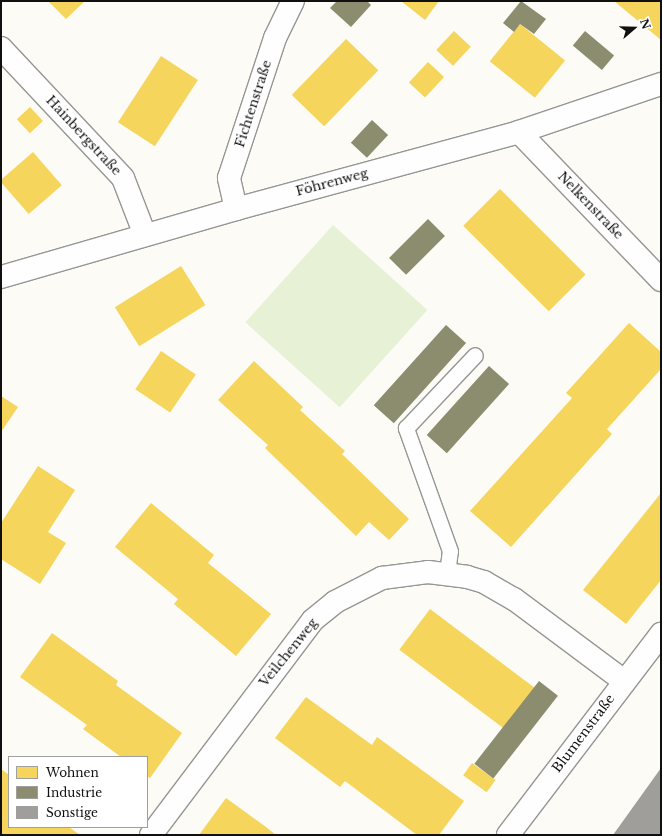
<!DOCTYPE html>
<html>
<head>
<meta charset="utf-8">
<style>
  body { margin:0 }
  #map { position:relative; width:662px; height:836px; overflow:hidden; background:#fcfbf6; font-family:"Libre Baskerville",serif }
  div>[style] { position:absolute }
  .green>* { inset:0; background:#e6f1d6; transform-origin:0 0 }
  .homes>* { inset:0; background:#f6d55c; transform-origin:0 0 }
  .industry>* { inset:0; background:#8c8c6e; transform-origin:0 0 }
  .building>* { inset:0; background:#a09e9b }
  .roads { filter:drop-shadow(1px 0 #969694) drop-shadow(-1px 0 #969694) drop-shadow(0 1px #969694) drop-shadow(0 -1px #969694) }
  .lane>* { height:15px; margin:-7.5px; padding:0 7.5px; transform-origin:7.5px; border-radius:7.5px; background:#fffefe }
  .street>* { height:22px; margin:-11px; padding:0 11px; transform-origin:11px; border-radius:11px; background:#fffefe }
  span { translate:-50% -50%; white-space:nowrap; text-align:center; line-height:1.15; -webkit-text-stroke:4px #fff; paint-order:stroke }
  .street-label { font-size:13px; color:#101010 }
  .frame { position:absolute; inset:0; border:2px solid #101010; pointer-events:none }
  .legend { position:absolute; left:8px; top:756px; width:140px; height:72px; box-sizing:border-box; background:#fff; border:1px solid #9f9f9f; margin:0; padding:5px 7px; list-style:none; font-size:12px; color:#101010 }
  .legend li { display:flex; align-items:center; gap:8px; height:20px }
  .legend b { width:20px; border:1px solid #9f9f9f }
  .north { position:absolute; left:614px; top:8px; width:40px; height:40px; -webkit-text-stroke:3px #fff; paint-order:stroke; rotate:70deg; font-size:11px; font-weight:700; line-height:16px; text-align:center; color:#101010 }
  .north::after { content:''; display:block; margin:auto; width:14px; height:18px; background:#101010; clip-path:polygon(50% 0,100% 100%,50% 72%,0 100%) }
</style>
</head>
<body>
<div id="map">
  <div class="green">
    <div style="left:333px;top:225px;width:127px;height:131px;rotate:42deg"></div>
  </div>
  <div class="homes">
    <div style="clip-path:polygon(48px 1px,85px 1px,66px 19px)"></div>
    <div style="clip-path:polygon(401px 1px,439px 1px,425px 20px)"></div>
    <div style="clip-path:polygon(614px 1px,661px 1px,661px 40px)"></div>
    <div style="left:520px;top:24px;width:58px;height:48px;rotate:39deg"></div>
    <div style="left:454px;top:31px;width:23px;height:26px;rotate:43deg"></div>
    <div style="left:346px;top:39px;width:45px;height:78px;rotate:44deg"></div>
    <div style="left:161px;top:56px;width:44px;height:79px;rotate:33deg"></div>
    <div style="left:428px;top:62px;width:22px;height:28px;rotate:43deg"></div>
    <div style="left:30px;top:107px;width:19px;height:18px;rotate:47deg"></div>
    <div style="left:33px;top:152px;width:44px;height:44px;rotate:49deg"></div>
    <div style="left:500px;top:189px;width:121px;height:52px;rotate:45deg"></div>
    <div style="left:181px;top:266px;width:46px;height:78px;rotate:58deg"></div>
    <div style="clip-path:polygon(629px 323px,661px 352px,661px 369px,607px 429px,612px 434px,511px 547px,470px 511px,572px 398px,566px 393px)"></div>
    <div style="left:161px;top:351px;width:42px;height:46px;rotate:34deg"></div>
    <div style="clip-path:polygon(254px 361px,303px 407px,300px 410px,345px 451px,342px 454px,409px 519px,389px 540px,369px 522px,356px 536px,265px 448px,268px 445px,218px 400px)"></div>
    <div style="clip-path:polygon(1px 396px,18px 407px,1px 432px)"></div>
    <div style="clip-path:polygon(38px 466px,75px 490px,48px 532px,66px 543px,40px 584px,1px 559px,1px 523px)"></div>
    <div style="clip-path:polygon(661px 493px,661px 580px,626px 624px,583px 590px)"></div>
    <div style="clip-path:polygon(151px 503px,214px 555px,208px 563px,271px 614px,236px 656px,174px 604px,178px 599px,115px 547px)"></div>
    <div style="left:430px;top:609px;width:131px;height:51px;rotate:37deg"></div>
    <div style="clip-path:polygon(52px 633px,118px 681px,116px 685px,182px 733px,150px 778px,147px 776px,147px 757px,121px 757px,83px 729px,87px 725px,20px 677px)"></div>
    <div style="clip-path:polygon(306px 697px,372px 745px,377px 737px,464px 801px,439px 835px,417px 835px,345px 781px,340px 787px,275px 738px)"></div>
    <div style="left:472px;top:763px;width:29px;height:15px;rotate:36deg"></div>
    <div style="clip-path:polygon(1px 769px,9px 775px,9px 827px,69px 827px,80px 835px,1px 835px)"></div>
    <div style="clip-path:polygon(226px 798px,266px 827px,276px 835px,199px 835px)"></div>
  </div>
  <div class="industry">
    <div style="clip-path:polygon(337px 1px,367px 1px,371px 5px,351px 27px,330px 8px)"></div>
    <div style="clip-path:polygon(521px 1px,546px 19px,534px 34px,520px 24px,514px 32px,503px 23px)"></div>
    <div style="left:585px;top:31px;width:38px;height:19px;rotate:40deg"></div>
    <div style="left:372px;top:120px;width:22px;height:31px;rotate:43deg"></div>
    <div style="left:428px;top:219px;width:24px;height:55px;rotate:45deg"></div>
    <div style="left:446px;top:325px;width:27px;height:108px;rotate:42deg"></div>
    <div style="left:489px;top:366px;width:27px;height:93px;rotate:42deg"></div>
    <div style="left:539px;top:681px;width:24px;height:105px;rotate:38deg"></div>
  </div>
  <div class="building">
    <div style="clip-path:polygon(661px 768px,661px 835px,613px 835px)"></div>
  </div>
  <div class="roads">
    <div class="lane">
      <div style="left:447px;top:574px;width:23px;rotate:-83deg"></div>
      <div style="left:450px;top:551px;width:131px;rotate:-109.7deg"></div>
      <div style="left:406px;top:428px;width:100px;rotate:-46.6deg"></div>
    </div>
    <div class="street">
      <div style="left:1px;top:48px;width:178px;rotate:46.8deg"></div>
      <div style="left:123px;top:178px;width:61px;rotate:68.9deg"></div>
      <div style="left:519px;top:132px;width:205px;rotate:46.2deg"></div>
      <div style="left:236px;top:209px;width:32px;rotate:-103deg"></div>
      <div style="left:229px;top:178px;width:147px;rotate:-71.8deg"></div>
      <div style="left:275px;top:38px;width:41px;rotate:-64.1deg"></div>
      <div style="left:1px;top:277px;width:245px;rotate:-16.1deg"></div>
      <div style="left:236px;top:209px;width:293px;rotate:-15.2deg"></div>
      <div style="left:519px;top:132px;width:150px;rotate:-18.7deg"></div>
      <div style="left:151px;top:835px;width:269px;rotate:-53deg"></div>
      <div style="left:313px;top:620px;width:28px;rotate:-39deg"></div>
      <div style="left:335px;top:602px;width:53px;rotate:-27.1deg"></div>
      <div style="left:382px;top:578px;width:46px;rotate:-7.4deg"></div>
      <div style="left:428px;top:572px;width:39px;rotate:7deg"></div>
      <div style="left:467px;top:577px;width:18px;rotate:16deg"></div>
      <div style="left:484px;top:582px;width:34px;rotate:30deg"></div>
      <div style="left:514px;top:599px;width:137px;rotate:36.7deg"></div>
      <div style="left:508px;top:835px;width:253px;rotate:-52.7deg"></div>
    </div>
  </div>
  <div class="street-label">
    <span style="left:254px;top:104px;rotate:-72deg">Fichtenstraße</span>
    <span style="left:83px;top:136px;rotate:47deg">Hainbergstraße</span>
    <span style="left:332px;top:183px;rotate:-15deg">Föhrenweg</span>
    <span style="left:590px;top:206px;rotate:46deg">Nelkenstraße</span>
    <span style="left:289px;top:653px;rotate:-51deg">Veilchenweg</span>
    <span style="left:584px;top:734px;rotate:-53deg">Blumenstraße</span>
  </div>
  <div class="frame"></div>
  <ul class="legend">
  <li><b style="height:11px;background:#f6d55c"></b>Wohnen</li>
  <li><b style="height:11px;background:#8c8c6e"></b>Industrie</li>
  <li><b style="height:11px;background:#a09e9b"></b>Sonstige</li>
  </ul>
  <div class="north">N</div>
</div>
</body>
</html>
